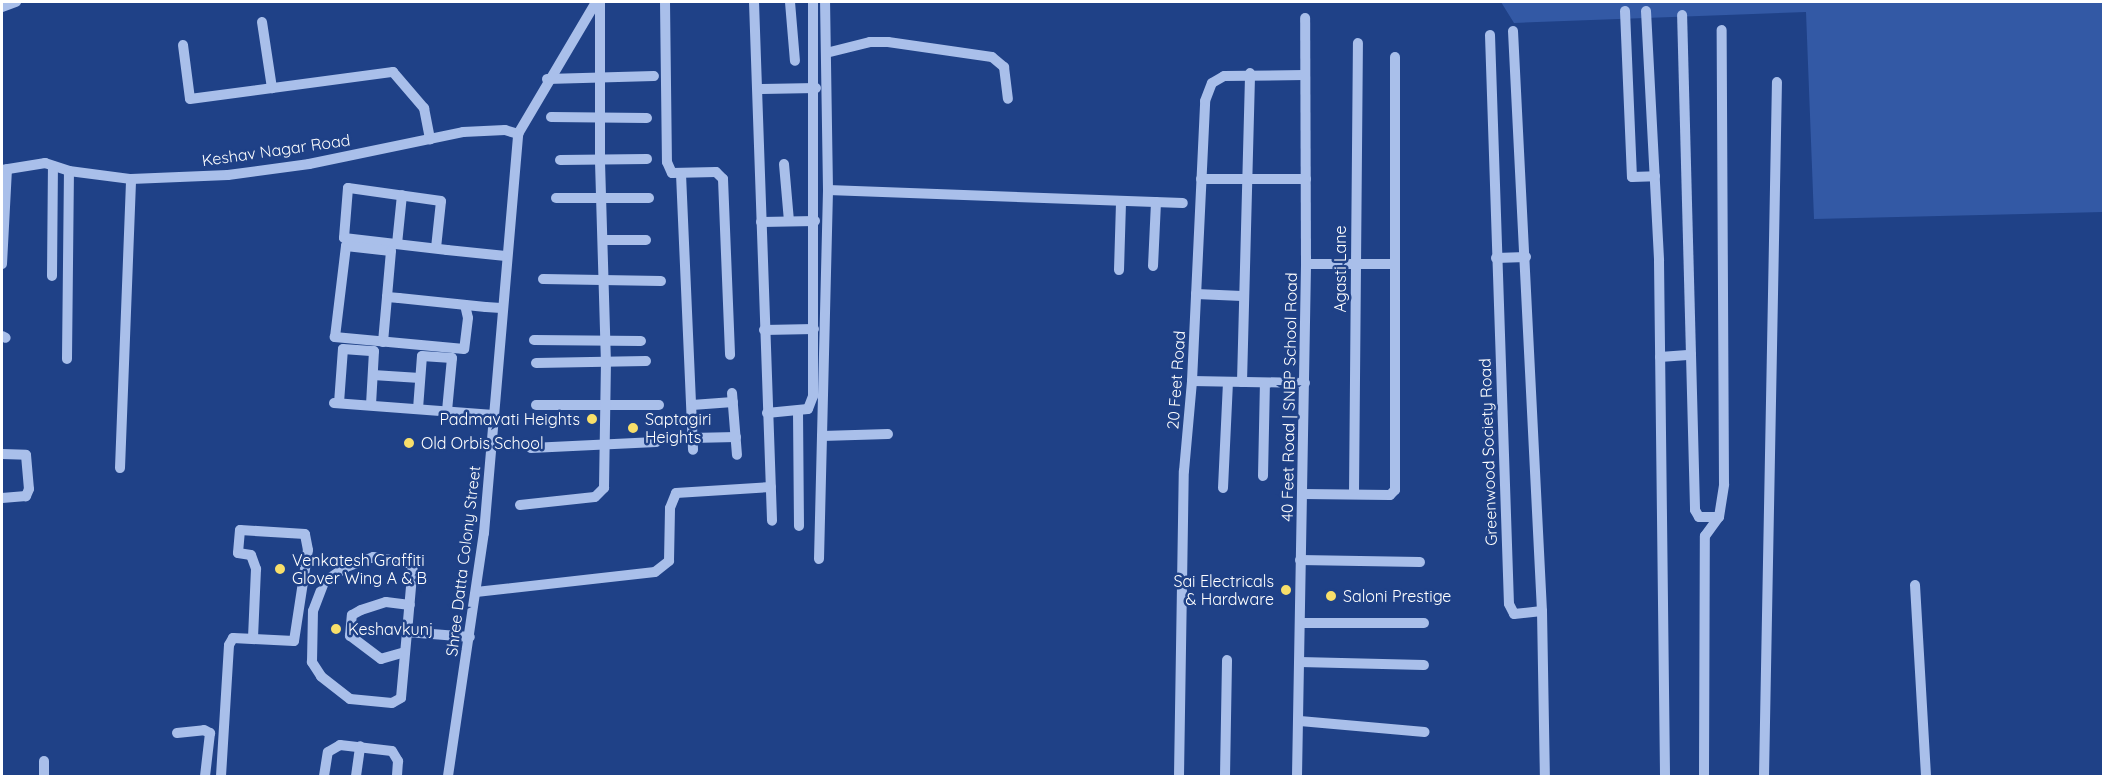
<!DOCTYPE html>
<html>
<head>
<meta charset="utf-8">
<style>
  body { margin:0 }
  #map { position:relative; width:2105px; height:778px; overflow:hidden; background:#1f4187; font-family:Quicksand,sans-serif }
  div>[style] { position:absolute }
  .green>* { inset:0; background:#3359a5 }
  .minor>* { height:10px; margin:-5px; padding:0 5px; transform-origin:5px; border-radius:5px; background:#a9bfea }
  .dots>* { width:16px; height:16px; translate:-50% -50%; box-sizing:border-box; border:3px solid #1f4187; border-radius:50% }
  span { translate:-50% -50%; white-space:nowrap; text-align:center; line-height:1.15; -webkit-text-stroke:5px #1f4187; paint-order:stroke }
  .street-label { font-size:16px; color:#fff }
  .poi-label { font-size:16px; color:#fff }
  .right { translate:-100% -50%; text-align:right }
  .left { translate:0 -50%; text-align:left }
  .frame { position:absolute; inset:0; border:3px solid #fff; pointer-events:none }
</style>
</head>
<body>
<div id="map">
  <div class="green">
    <div style="clip-path:polygon(1501px 2px,2103px 2px,2103px 212px,1814px 219px,1806px 12px,1514px 23px)"></div>
  </div>
  <div class="minor">
    <div style="left:665px;top:2px;width:160px;rotate:89.3deg"></div>
    <div style="left:667px;top:162px;width:12px;rotate:66deg"></div>
    <div style="left:672px;top:173px;width:44px;rotate:-1.3deg"></div>
    <div style="left:716px;top:172px;width:10px;rotate:45deg"></div>
    <div style="left:723px;top:179px;width:176px;rotate:87.7deg"></div>
    <div style="left:754px;top:2px;width:519px;rotate:88.01deg"></div>
    <div style="left:790px;top:2px;width:59px;rotate:85.2deg"></div>
    <div style="left:2px;top:7px;width:15px;rotate:-20deg"></div>
    <div style="left:1625px;top:11px;width:166px;rotate:87.6deg"></div>
    <div style="left:1632px;top:177px;width:23px;rotate:-2deg"></div>
    <div style="left:1646px;top:11px;width:250px;rotate:87deg"></div>
    <div style="left:1659px;top:261px;width:515px;rotate:89.33deg"></div>
    <div style="left:262px;top:22px;width:67px;rotate:81.4deg"></div>
    <div style="left:1513px;top:31px;width:581px;rotate:87.14deg"></div>
    <div style="left:1542px;top:611px;width:165px;rotate:89deg"></div>
    <div style="left:1490px;top:35px;width:569px;rotate:88.09deg"></div>
    <div style="left:1509px;top:604px;width:11px;rotate:63deg"></div>
    <div style="left:1514px;top:614px;width:28px;rotate:-6deg"></div>
    <div style="left:183px;top:45px;width:54px;rotate:82.6deg"></div>
    <div style="left:190px;top:99px;width:205px;rotate:-7.6deg"></div>
    <div style="left:393px;top:72px;width:48px;rotate:49.3deg"></div>
    <div style="left:424px;top:108px;width:32px;rotate:79deg"></div>
    <div style="left:826px;top:53px;width:45px;rotate:-14deg"></div>
    <div style="left:870px;top:42px;width:18px"></div>
    <div style="left:888px;top:42px;width:105px;rotate:8.2deg"></div>
    <div style="left:992px;top:57px;width:16px;rotate:40deg"></div>
    <div style="left:1004px;top:67px;width:32px;rotate:83deg"></div>
    <div style="left:547px;top:79px;width:107px;rotate:-1.6deg"></div>
    <div style="left:759px;top:89px;width:57px;rotate:-1deg"></div>
    <div style="left:551px;top:117px;width:96px;rotate:0.6deg"></div>
    <div style="left:518px;top:134px;width:153px;rotate:-59.4deg"></div>
    <div style="left:560px;top:160px;width:87px;rotate:-0.7deg"></div>
    <div style="left:784px;top:164px;width:57px;rotate:85deg"></div>
    <div style="left:2px;top:170px;width:44px;rotate:-9.2deg"></div>
    <div style="left:45px;top:163px;width:25px;rotate:18deg"></div>
    <div style="left:69px;top:171px;width:63px;rotate:7.4deg"></div>
    <div style="left:131px;top:179px;width:97px;rotate:-2.4deg"></div>
    <div style="left:228px;top:175px;width:82px;rotate:-7.7deg"></div>
    <div style="left:309px;top:164px;width:157px;rotate:-11.7deg"></div>
    <div style="left:463px;top:132px;width:42px;rotate:-2.7deg"></div>
    <div style="left:505px;top:130px;width:14px;rotate:17deg"></div>
    <div style="left:681px;top:174px;width:276px;rotate:87.5deg"></div>
    <div style="left:1201px;top:179px;width:105px"></div>
    <div style="left:828px;top:190px;width:355px;rotate:2.1deg"></div>
    <div style="left:556px;top:198px;width:93px"></div>
    <div style="left:761px;top:222px;width:54px;rotate:-1.1deg"></div>
    <div style="left:604px;top:240px;width:42px"></div>
    <div style="left:397px;top:244px;width:49px;rotate:-84.2deg"></div>
    <div style="left:436px;top:248px;width:47px;rotate:-83.9deg"></div>
    <div style="left:441px;top:201px;width:94px;rotate:-172deg"></div>
    <div style="left:348px;top:188px;width:50px;rotate:94.6deg"></div>
    <div style="left:344px;top:238px;width:104px;rotate:6.6deg"></div>
    <div style="left:447px;top:250px;width:59px;rotate:5.8deg"></div>
    <div style="left:1496px;top:258px;width:30px;rotate:-2deg"></div>
    <div style="left:2px;top:264px;width:95px;rotate:-87deg"></div>
    <div style="left:1306px;top:264px;width:87px"></div>
    <div style="left:1153px;top:266px;width:64px;rotate:-87.3deg"></div>
    <div style="left:1119px;top:270px;width:69px;rotate:-88.3deg"></div>
    <div style="left:52px;top:276px;width:110px;rotate:-89.5deg"></div>
    <div style="left:543px;top:279px;width:118px;rotate:1deg"></div>
    <div style="left:1196px;top:294px;width:46px;rotate:2.5deg"></div>
    <div style="left:465px;top:305px;width:13px;rotate:77deg"></div>
    <div style="left:468px;top:318px;width:31px;rotate:97deg"></div>
    <div style="left:464px;top:349px;width:130px;rotate:-174.7deg"></div>
    <div style="left:335px;top:337px;width:92px;rotate:-83.1deg"></div>
    <div style="left:346px;top:246px;width:45px;rotate:6.3deg"></div>
    <div style="left:391px;top:251px;width:46px;rotate:95deg"></div>
    <div style="left:387px;top:297px;width:12px;rotate:5deg"></div>
    <div style="left:399px;top:298px;width:87px;rotate:5.9deg"></div>
    <div style="left:486px;top:307px;width:15px;rotate:4deg"></div>
    <div style="left:764px;top:330px;width:50px;rotate:-1.1deg"></div>
    <div style="left:2px;top:336px;width:4px;rotate:27deg"></div>
    <div style="left:534px;top:340px;width:107px;rotate:0.5deg"></div>
    <div style="left:383px;top:342px;width:45px;rotate:-84.9deg"></div>
    <div style="left:1691px;top:355px;width:155px;rotate:88.5deg"></div>
    <div style="left:1695px;top:510px;width:8px;rotate:60deg"></div>
    <div style="left:1699px;top:517px;width:20px"></div>
    <div style="left:1660px;top:357px;width:31px;rotate:-4deg"></div>
    <div style="left:1691px;top:355px;width:340px;rotate:-91.5deg"></div>
    <div style="left:67px;top:359px;width:188px;rotate:-89.4deg"></div>
    <div style="left:536px;top:363px;width:110px;rotate:-1deg"></div>
    <div style="left:373px;top:375px;width:47px;rotate:3.7deg"></div>
    <div style="left:1192px;top:381px;width:113px;rotate:1deg"></div>
    <div style="left:1242px;top:382px;width:309px;rotate:-88.5deg"></div>
    <div style="left:732px;top:393px;width:62px;rotate:85.4deg"></div>
    <div style="left:334px;top:403px;width:160px;rotate:4.3deg"></div>
    <div style="left:339px;top:403px;width:54px;rotate:-85.8deg"></div>
    <div style="left:343px;top:349px;width:31px;rotate:4deg"></div>
    <div style="left:374px;top:351px;width:54px;rotate:93.2deg"></div>
    <div style="left:536px;top:405px;width:123px"></div>
    <div style="left:692px;top:405px;width:41px;rotate:-4.2deg"></div>
    <div style="left:418px;top:409px;width:53px;rotate:-85.7deg"></div>
    <div style="left:422px;top:356px;width:30px;rotate:4deg"></div>
    <div style="left:452px;top:358px;width:53px;rotate:95.4deg"></div>
    <div style="left:798px;top:412px;width:114px;rotate:89.5deg"></div>
    <div style="left:767px;top:413px;width:41px;rotate:-5.6deg"></div>
    <div style="left:808px;top:409px;width:14px;rotate:-69deg"></div>
    <div style="left:813px;top:396px;width:394px;rotate:-90deg"></div>
    <div style="left:822px;top:436px;width:66px;rotate:-1.7deg"></div>
    <div style="left:692px;top:438px;width:44px;rotate:-1.3deg"></div>
    <div style="left:531px;top:448px;width:125px;rotate:-2.7deg"></div>
    <div style="left:2px;top:454px;width:24px;rotate:2deg"></div>
    <div style="left:26px;top:455px;width:34px;rotate:85deg"></div>
    <div style="left:29px;top:489px;width:8px;rotate:113deg"></div>
    <div style="left:26px;top:496px;width:24px;rotate:175deg"></div>
    <div style="left:120px;top:468px;width:289px;rotate:-87.8deg"></div>
    <div style="left:1263px;top:476px;width:93px;rotate:-88.8deg"></div>
    <div style="left:1223px;top:488px;width:106px;rotate:-87.3deg"></div>
    <div style="left:1303px;top:494px;width:87px;rotate:0.7deg"></div>
    <div style="left:1390px;top:495px;width:7px;rotate:-45deg"></div>
    <div style="left:1395px;top:490px;width:433px;rotate:-90deg"></div>
    <div style="left:1354px;top:494px;width:451px;rotate:-89.5deg"></div>
    <div style="left:520px;top:505px;width:75px;rotate:-6.1deg"></div>
    <div style="left:595px;top:497px;width:13px;rotate:-45deg"></div>
    <div style="left:604px;top:488px;width:124px;rotate:-89.1deg"></div>
    <div style="left:606px;top:364px;width:206px;rotate:-91.7deg"></div>
    <div style="left:600px;top:158px;width:156px;rotate:-90deg"></div>
    <div style="left:819px;top:559px;width:369px;rotate:-88.6deg"></div>
    <div style="left:828px;top:190px;width:188px;rotate:-90.9deg"></div>
    <div style="left:1300px;top:560px;width:120px;rotate:1deg"></div>
    <div style="left:1915px;top:585px;width:191px;rotate:86.7deg"></div>
    <div style="left:476px;top:592px;width:180px;rotate:-6.4deg"></div>
    <div style="left:655px;top:572px;width:18px;rotate:-38deg"></div>
    <div style="left:669px;top:561px;width:53px;rotate:-88.9deg"></div>
    <div style="left:670px;top:508px;width:16px;rotate:-68deg"></div>
    <div style="left:676px;top:493px;width:95px;rotate:-3.6deg"></div>
    <div style="left:1301px;top:623px;width:123px"></div>
    <div style="left:407px;top:632px;width:66px;rotate:95.2deg"></div>
    <div style="left:401px;top:698px;width:10px;rotate:151deg"></div>
    <div style="left:392px;top:703px;width:42px;rotate:-174.6deg"></div>
    <div style="left:350px;top:699px;width:37px;rotate:-142deg"></div>
    <div style="left:321px;top:676px;width:17px;rotate:-123deg"></div>
    <div style="left:312px;top:662px;width:51px;rotate:-88.9deg"></div>
    <div style="left:313px;top:611px;width:31px;rotate:-69deg"></div>
    <div style="left:324px;top:582px;width:27px;rotate:-34deg"></div>
    <div style="left:346px;top:567px;width:29px;rotate:-20deg"></div>
    <div style="left:373px;top:557px;width:41px;rotate:9.9deg"></div>
    <div style="left:413px;top:564px;width:68px;rotate:95deg"></div>
    <div style="left:407px;top:632px;width:63px;rotate:4.5deg"></div>
    <div style="left:405px;top:652px;width:25px;rotate:164deg"></div>
    <div style="left:381px;top:659px;width:39px;rotate:-143deg"></div>
    <div style="left:350px;top:636px;width:21px;rotate:-85deg"></div>
    <div style="left:352px;top:615px;width:10px;rotate:-29deg"></div>
    <div style="left:361px;top:610px;width:26px;rotate:-18deg"></div>
    <div style="left:386px;top:602px;width:24px;rotate:7deg"></div>
    <div style="left:1300px;top:662px;width:124px;rotate:1.4deg"></div>
    <div style="left:1300px;top:721px;width:125px;rotate:5deg"></div>
    <div style="left:177px;top:733px;width:27px;rotate:-6deg"></div>
    <div style="left:204px;top:730px;width:7px;rotate:27deg"></div>
    <div style="left:210px;top:733px;width:43px;rotate:96.6deg"></div>
    <div style="left:44px;top:776px;width:15px;rotate:-90deg"></div>
    <div style="left:221px;top:776px;width:131px;rotate:-86.5deg"></div>
    <div style="left:229px;top:645px;width:8px;rotate:-60deg"></div>
    <div style="left:233px;top:638px;width:61px;rotate:2.8deg"></div>
    <div style="left:294px;top:641px;width:92px;rotate:-81.3deg"></div>
    <div style="left:308px;top:550px;width:16px;rotate:-101deg"></div>
    <div style="left:305px;top:534px;width:65px;rotate:-176.5deg"></div>
    <div style="left:240px;top:530px;width:23px;rotate:95deg"></div>
    <div style="left:238px;top:553px;width:13px;rotate:9deg"></div>
    <div style="left:251px;top:555px;width:15px;rotate:70deg"></div>
    <div style="left:256px;top:569px;width:69px;rotate:92.5deg"></div>
    <div style="left:324px;top:776px;width:24px;rotate:-81deg"></div>
    <div style="left:328px;top:752px;width:14px;rotate:-30deg"></div>
    <div style="left:340px;top:745px;width:52px;rotate:6.6deg"></div>
    <div style="left:392px;top:751px;width:12px;rotate:59deg"></div>
    <div style="left:398px;top:761px;width:15px;rotate:94deg"></div>
    <div style="left:356px;top:776px;width:30px;rotate:-82deg"></div>
    <div style="left:448px;top:776px;width:246px;rotate:-81.6deg"></div>
    <div style="left:484px;top:533px;width:400px;rotate:-85.1deg"></div>
    <div style="left:1179px;top:776px;width:305px;rotate:-89.1deg"></div>
    <div style="left:1184px;top:471px;width:90px;rotate:-84.9deg"></div>
    <div style="left:1192px;top:381px;width:280px;rotate:-87.3deg"></div>
    <div style="left:1205px;top:101px;width:19px;rotate:-69deg"></div>
    <div style="left:1212px;top:83px;width:14px;rotate:-30deg"></div>
    <div style="left:1224px;top:76px;width:81px;rotate:-0.7deg"></div>
    <div style="left:1225px;top:776px;width:116px;rotate:-89deg"></div>
    <div style="left:1297px;top:776px;width:512px;rotate:-88.99deg"></div>
    <div style="left:1306px;top:264px;width:246px;rotate:-90.2deg"></div>
    <div style="left:1704px;top:776px;width:240px;rotate:-89.8deg"></div>
    <div style="left:1705px;top:536px;width:24px;rotate:-54deg"></div>
    <div style="left:1719px;top:517px;width:33px;rotate:-81deg"></div>
    <div style="left:1724px;top:484px;width:454px;rotate:-90.3deg"></div>
    <div style="left:1764px;top:776px;width:694px;rotate:-88.93deg"></div>
  </div>
  <div class="dots">
    <div style="left:592px;top:419px;background:#f8df6a"></div>
    <div style="left:633px;top:428px;background:#f8df6a"></div>
    <div style="left:409px;top:443px;background:#f8df6a"></div>
    <div style="left:280px;top:569px;background:#f8df6a"></div>
    <div style="left:1286px;top:590px;background:#f8df6a"></div>
    <div style="left:1331px;top:596px;background:#f8df6a"></div>
    <div style="left:336px;top:629px;background:#f8df6a"></div>
  </div>
  <div class="street-label">
    <span style="left:276px;top:150px;rotate:-8deg">Keshav Nagar Road</span>
    <span style="left:1340px;top:269px;rotate:-90deg">Agasti Lane</span>
    <span style="left:1176px;top:380px;rotate:-86deg">20 Feet Road</span>
    <span style="left:1289px;top:397px;rotate:-89deg">40 Feet Road | SNBP School Road</span>
    <span style="left:1488px;top:452px;rotate:-92deg">Greenwood Society Road</span>
    <span style="left:463px;top:561px;rotate:-83deg">Shree Datta Colony Street</span>
  </div>
  <div class="poi-label">
    <span class="right" style="left:580px;top:419px">Padmavati Heights</span>
    <span class="left" style="left:645px;top:428px">Saptagiri<br>Heights</span>
    <span class="left" style="left:421px;top:443px">Old Orbis School</span>
    <span class="left" style="left:292px;top:569px">Venkatesh Graffiti<br>Glover Wing A &amp; B</span>
    <span class="right" style="left:1274px;top:590px">Sai Electricals<br>&amp; Hardware</span>
    <span class="left" style="left:1343px;top:596px">Saloni Prestige</span>
    <span class="left" style="left:348px;top:629px">Keshavkunj</span>
  </div>
  <div class="frame"></div>
</div>
</body>
</html>
